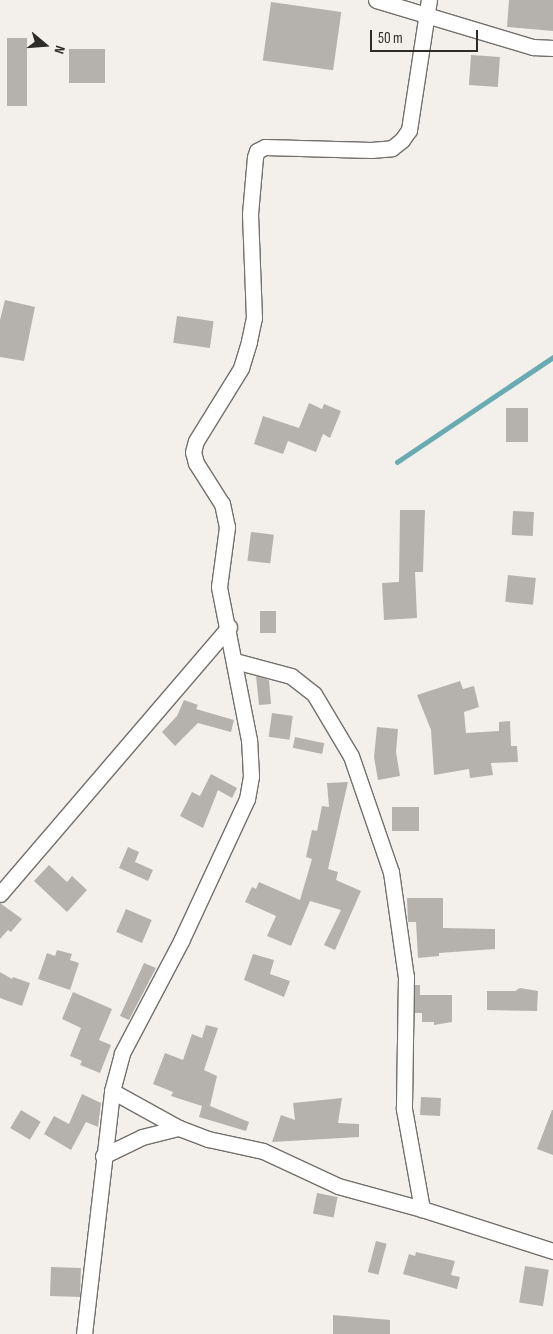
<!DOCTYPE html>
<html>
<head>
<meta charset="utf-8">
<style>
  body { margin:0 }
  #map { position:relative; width:553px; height:1334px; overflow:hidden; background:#f3f0eb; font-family:"Sofia Sans Condensed",sans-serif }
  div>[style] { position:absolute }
  .stream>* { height:4.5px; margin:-2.25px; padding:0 2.25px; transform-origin:2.25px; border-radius:2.25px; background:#68abb2 }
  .building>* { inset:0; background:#b5b2ad; transform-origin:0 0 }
  .roads { filter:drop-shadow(1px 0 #73706c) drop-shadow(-1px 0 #73706c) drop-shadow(0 1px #73706c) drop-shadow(0 -1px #73706c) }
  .minor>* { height:15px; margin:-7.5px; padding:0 7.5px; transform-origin:7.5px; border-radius:7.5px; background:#fff }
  span { translate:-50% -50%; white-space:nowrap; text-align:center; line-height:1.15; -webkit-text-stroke:4px #f3f0eb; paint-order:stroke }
  .north { position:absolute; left:20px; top:20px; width:50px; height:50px; -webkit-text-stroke:4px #f3f0eb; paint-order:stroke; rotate:108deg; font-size:14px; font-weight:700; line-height:20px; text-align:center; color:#2d2c2a }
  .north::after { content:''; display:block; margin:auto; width:18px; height:22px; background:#2d2c2a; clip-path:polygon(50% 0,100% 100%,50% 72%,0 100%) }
  .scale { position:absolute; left:370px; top:30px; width:108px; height:22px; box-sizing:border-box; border:2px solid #2d2c2a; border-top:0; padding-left:6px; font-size:15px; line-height:18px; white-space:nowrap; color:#2d2c2a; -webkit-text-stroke:4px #f3f0eb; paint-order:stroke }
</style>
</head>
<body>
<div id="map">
  <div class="stream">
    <div style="left:397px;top:462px;width:188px;rotate:-33.9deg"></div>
  </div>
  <div class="building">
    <div style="clip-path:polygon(509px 0,553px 0,553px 31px,507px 27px)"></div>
    <div style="left:271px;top:2px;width:71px;height:59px;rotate:8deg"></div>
    <div style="left:7px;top:38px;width:20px;height:68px"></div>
    <div style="left:105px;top:49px;width:34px;height:36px;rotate:90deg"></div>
    <div style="left:471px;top:55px;width:29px;height:30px;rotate:4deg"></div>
    <div style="clip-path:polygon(5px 300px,35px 307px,24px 361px,0 357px,0 320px)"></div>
    <div style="left:177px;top:316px;width:37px;height:27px;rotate:8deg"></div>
    <div style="clip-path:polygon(309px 403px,322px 409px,324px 404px,341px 411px,330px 438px,323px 434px,316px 452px,288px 441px,283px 454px,254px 444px,263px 416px,299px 428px)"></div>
    <div style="left:506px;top:408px;width:22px;height:34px"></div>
    <div style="clip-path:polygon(400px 510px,425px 510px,423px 572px,415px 572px,417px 618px,384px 620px,382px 583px,399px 582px)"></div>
    <div style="left:513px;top:511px;width:21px;height:24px;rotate:3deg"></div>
    <div style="left:251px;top:532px;width:23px;height:29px;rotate:7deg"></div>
    <div style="left:508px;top:575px;width:28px;height:27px;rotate:6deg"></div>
    <div style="left:276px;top:611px;width:22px;height:16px;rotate:90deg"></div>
    <div style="clip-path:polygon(256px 676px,269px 680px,271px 704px,259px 705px)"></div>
    <div style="clip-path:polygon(460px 681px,463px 689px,474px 686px,479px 707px,464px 712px,466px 733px,499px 731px,499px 722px,510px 721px,511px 746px,517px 746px,518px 762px,491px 763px,493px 775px,470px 778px,469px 769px,434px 775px,431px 730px,417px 695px)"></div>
    <div style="clip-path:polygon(184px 700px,198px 705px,196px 709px,234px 720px,231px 732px,198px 723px,175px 746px,162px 732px,177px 716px)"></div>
    <div style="left:272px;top:713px;width:21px;height:24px;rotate:8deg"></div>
    <div style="clip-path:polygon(377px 727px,398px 729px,396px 752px,400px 776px,378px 780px,374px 757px)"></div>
    <div style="left:295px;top:737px;width:30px;height:11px;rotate:12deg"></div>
    <div style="clip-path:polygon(211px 774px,237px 788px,232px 798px,218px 790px,203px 828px,180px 816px,192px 792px,200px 796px)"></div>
    <div style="clip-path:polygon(348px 782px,328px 869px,338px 872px,336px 880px,361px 891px,335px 950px,324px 945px,341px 910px,310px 901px,291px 946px,267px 936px,276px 916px,245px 902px,252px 887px,256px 889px,259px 882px,300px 900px,312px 859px,306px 857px,312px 830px,317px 831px,322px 806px,329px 807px,327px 783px)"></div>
    <div style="left:419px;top:807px;width:24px;height:27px;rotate:90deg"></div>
    <div style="clip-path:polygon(128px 847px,139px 852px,135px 862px,153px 870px,148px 881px,119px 868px)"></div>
    <div style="clip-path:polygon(49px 865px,67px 882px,72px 876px,87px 890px,67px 912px,34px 881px)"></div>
    <div style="clip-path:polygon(407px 898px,443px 898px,443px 928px,495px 929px,495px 949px,439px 953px,439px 956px,418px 958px,416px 922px,408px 922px)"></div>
    <div style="clip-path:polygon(0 903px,22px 919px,11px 932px,8px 930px,0 939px)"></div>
    <div style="left:126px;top:909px;width:28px;height:25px;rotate:23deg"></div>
    <div style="clip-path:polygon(57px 950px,72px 954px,70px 960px,79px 963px,70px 990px,38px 979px,47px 953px,55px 956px)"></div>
    <div style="clip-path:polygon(253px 954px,274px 960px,270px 974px,290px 981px,284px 997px,244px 980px)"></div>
    <div style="clip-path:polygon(144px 963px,156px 968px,129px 1020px,120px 1016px)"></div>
    <div style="clip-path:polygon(0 972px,12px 979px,13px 977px,30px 983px,22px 1006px,0 998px)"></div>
    <div style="clip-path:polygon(415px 985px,420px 985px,420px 995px,452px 995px,452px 1022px,434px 1025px,434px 1022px,422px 1022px,422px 1013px,415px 1013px)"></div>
    <div style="clip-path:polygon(520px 988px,538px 991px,537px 1011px,487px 1010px,487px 991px,515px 991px)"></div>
    <div style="clip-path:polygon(73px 992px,112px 1009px,99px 1040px,111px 1045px,100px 1073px,80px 1065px,82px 1061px,70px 1056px,81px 1028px,62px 1019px)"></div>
    <div style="clip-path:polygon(206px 1025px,218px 1028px,204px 1070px,217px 1076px,210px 1106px,249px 1122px,246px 1131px,199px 1117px,202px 1106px,171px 1096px,173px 1092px,153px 1084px,165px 1053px,183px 1060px,192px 1034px,202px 1038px)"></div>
    <div style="clip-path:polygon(82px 1094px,101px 1103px,98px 1127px,86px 1122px,71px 1150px,44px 1134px,54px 1116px,69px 1124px)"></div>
    <div style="left:421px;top:1097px;width:20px;height:18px;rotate:3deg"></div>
    <div style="clip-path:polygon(342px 1098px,338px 1123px,359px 1124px,359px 1137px,272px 1142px,281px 1115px,295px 1120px,293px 1103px)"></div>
    <div style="left:21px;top:1110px;width:23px;height:21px;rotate:31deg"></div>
    <div style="clip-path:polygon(552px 1110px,553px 1110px,553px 1155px,537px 1149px)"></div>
    <div style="left:317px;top:1193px;width:21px;height:21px;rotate:11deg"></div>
    <div style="left:376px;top:1241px;width:11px;height:32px;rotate:15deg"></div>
    <div style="clip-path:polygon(416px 1252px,455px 1261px,451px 1275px,460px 1277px,457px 1289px,403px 1274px,409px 1254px,415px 1256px)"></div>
    <div style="left:525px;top:1266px;width:24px;height:37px;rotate:9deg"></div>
    <div style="left:51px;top:1267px;width:30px;height:29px;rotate:2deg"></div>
    <div style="clip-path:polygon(333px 1315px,390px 1320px,390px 1334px,333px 1334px)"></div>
  </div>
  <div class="roads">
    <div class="minor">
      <div style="left:376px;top:0;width:164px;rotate:16.7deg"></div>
      <div style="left:533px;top:47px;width:20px;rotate:3deg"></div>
      <div style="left:235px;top:661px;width:58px;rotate:15deg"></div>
      <div style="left:291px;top:676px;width:29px;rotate:38deg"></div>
      <div style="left:314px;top:694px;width:72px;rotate:59.2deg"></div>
      <div style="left:351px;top:756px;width:123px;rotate:71deg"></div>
      <div style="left:391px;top:872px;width:106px;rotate:81.9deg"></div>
      <div style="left:406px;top:977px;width:132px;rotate:90.9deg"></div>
      <div style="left:404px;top:1109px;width:102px;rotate:79.8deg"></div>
      <div style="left:0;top:894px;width:352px;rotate:-49.4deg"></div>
      <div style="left:112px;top:1091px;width:77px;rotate:28.9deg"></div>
      <div style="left:179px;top:1128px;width:31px;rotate:21deg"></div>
      <div style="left:208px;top:1139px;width:56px;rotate:12.3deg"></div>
      <div style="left:263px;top:1151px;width:83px;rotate:25deg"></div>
      <div style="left:338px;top:1186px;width:87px;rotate:15.3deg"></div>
      <div style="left:422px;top:1209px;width:138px;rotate:17.8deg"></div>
      <div style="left:103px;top:1156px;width:43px;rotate:-26deg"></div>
      <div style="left:142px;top:1137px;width:38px;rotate:-14deg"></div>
      <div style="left:84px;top:1334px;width:245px;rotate:-83.4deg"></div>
      <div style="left:112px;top:1091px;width:39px;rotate:-75deg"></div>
      <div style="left:122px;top:1053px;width:127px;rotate:-62.2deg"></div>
      <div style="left:181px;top:941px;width:157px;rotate:-65.1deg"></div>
      <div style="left:247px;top:799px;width:23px;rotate:-80deg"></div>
      <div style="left:251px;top:776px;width:36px;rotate:-93deg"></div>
      <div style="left:249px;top:740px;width:156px;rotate:-101.1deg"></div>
      <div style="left:219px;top:587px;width:61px;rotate:-82.4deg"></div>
      <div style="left:227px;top:527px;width:24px;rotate:-102deg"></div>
      <div style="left:222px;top:504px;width:49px;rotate:-122.4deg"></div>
      <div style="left:196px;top:463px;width:11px;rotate:-105deg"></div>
      <div style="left:193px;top:452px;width:11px;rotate:-75deg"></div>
      <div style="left:196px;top:441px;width:86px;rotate:-58.3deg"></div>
      <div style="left:241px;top:368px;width:28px;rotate:-73deg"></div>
      <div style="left:249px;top:341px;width:24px;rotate:-78deg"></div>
      <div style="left:254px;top:318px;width:104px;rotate:-92.2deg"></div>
      <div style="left:250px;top:214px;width:57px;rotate:-85deg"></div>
      <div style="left:255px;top:157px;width:6px;rotate:-72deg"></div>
      <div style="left:257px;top:151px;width:9px;rotate:-27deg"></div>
      <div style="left:265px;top:147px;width:106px;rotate:1.6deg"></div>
      <div style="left:371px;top:150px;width:21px;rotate:-5deg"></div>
      <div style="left:392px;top:148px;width:13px;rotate:-39deg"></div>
      <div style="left:402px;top:140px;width:12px;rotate:-55deg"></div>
      <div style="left:409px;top:130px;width:132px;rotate:-81.3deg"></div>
    </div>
  </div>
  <div class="north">N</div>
  <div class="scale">50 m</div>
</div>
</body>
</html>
